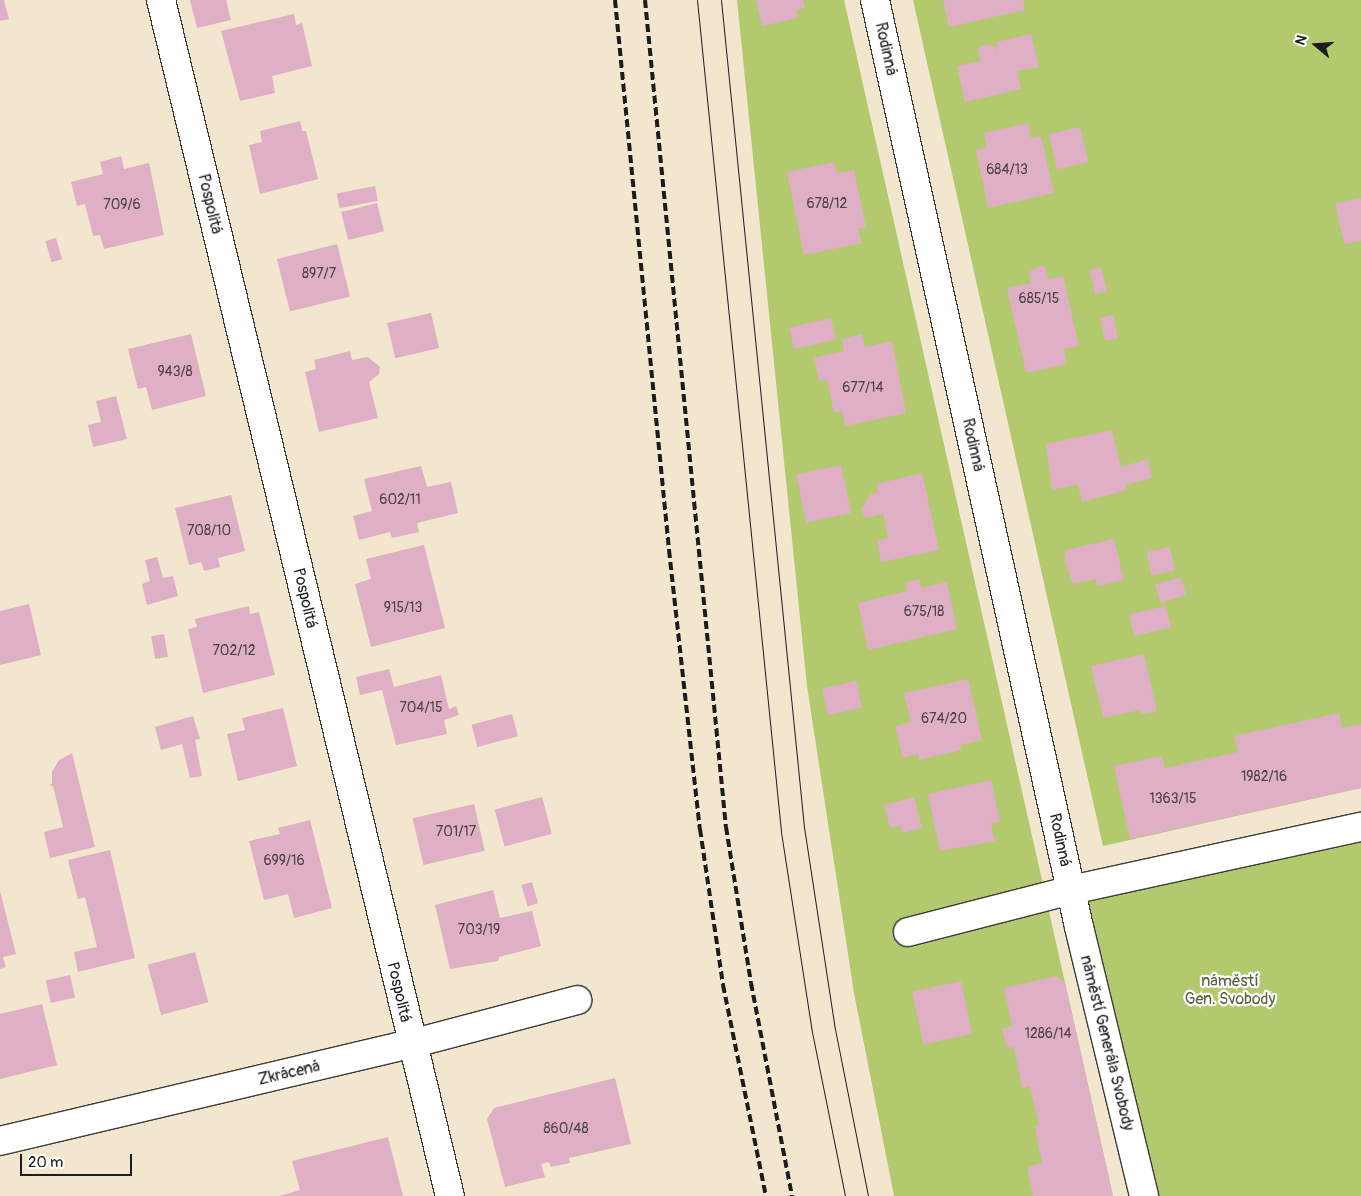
<!DOCTYPE html>
<html>
<head>
<meta charset="utf-8">
<style>
  body { margin:0 }
  #map { position:relative; width:1361px; height:1196px; overflow:hidden; background:#f2e6ce; font-family:Pangolin,sans-serif }
  div>[style] { position:absolute }
  .green>* { inset:0; background:#b3c96e }
  .building>* { inset:0; background:#dfafc5; transform-origin:0 0 }
  .roads { filter:drop-shadow(1px 0 #3c3a37) drop-shadow(-1px 0 #3c3a37) drop-shadow(0 1px #3c3a37) drop-shadow(0 -1px #3c3a37) }
  .minor>* { height:28px; margin:-14px; padding:0 14px; transform-origin:14px; border-radius:14px; background:#fff }
  .tram>* { height:1px; margin:-0.5px; padding:0 0.5px; transform-origin:0.5px; border-radius:0.5px; background:#1c1c1c }
  .rail>* { height:4px; margin-top:-2px; transform-origin:0; background:repeating-linear-gradient(90deg,#1c1c1c 0 8px,transparent 0 12px) }
  span { translate:-50% -50%; white-space:nowrap; text-align:center; line-height:1.15; -webkit-text-stroke:4.5px #fff; paint-order:stroke }
  .number-label { font-size:14px; color:#4d4146 }
  .number-label span { -webkit-text-stroke-width:0 }
  .street-label { font-size:16px; color:#1c1c1c }
  .park-label { font-size:16px; color:#58613d }
  .north { position:absolute; left:1291px; top:20px; width:50px; height:50px; -webkit-text-stroke:4px #fff; paint-order:stroke; rotate:288deg; font-size:14px; font-weight:700; line-height:20px; text-align:center; color:#1c1c1c }
  .north::after { content:''; display:block; margin:auto; width:18px; height:22px; background:#1c1c1c; clip-path:polygon(50% 0,100% 100%,50% 72%,0 100%) }
  .scale { position:absolute; left:20px; top:1154px; width:112px; height:22px; box-sizing:border-box; border:2px solid #1c1c1c; border-top:0; padding-left:6px; font-size:15px; line-height:18px; white-space:nowrap; color:#1c1c1c; -webkit-text-stroke:4px #fff; paint-order:stroke }
</style>
</head>
<body>
<div id="map">
  <div class="green">
    <div style="clip-path:polygon(737px 0,844px 0,1113px 1196px,894px 1196px,854px 993px,807px 686px)"></div>
    <div style="clip-path:polygon(913px 0,1361px 0,1361px 788px,1103px 846px)"></div>
    <div style="clip-path:polygon(1361px 827px,1361px 1196px,1144px 1196px,1071px 890px)"></div>
  </div>
  <div class="building">
    <div style="clip-path:polygon(0 0,4px 0,9px 19px,0 21px)"></div>
    <div style="clip-path:polygon(190px 0,226px 0,231px 20px,197px 28px)"></div>
    <div style="clip-path:polygon(756px 0,803px 0,805px 8px,796px 10px,798px 18px,762px 26px)"></div>
    <div style="clip-path:polygon(943px 0,1023px 0,1025px 10px,949px 27px)"></div>
    <div style="clip-path:polygon(294px 14px,296px 25px,302px 23px,312px 66px,272px 76px,275px 93px,240px 101px,221px 31px)"></div>
    <div style="clip-path:polygon(1031px 34px,1039px 67px,1017px 71px,1021px 89px,965px 102px,957px 66px,981px 61px,978px 49px,982px 45px,995px 46px,998px 55px,996px 42px)"></div>
    <div style="clip-path:polygon(300px 121px,302px 131px,306px 131px,318px 179px,260px 194px,249px 145px,262px 142px,260px 131px)"></div>
    <div style="clip-path:polygon(1028px 123px,1031px 138px,1041px 136px,1054px 193px,988px 208px,976px 150px,987px 147px,984px 133px)"></div>
    <div style="left:1080px;top:127px;width:36px;height:32px;rotate:77deg"></div>
    <div style="clip-path:polygon(121px 156px,124px 169px,149px 163px,164px 235px,104px 249px,100px 235px,93px 236px,85px 204px,77px 206px,71px 182px,103px 174px,100px 162px)"></div>
    <div style="clip-path:polygon(834px 162px,837px 173px,854px 170px,866px 227px,858px 229px,862px 243px,804px 255px,787px 172px)"></div>
    <div style="left:375px;top:186px;width:15px;height:39px;rotate:79deg"></div>
    <div style="clip-path:polygon(1361px 198px,1361px 241px,1344px 244px,1335px 203px)"></div>
    <div style="left:377px;top:203px;width:29px;height:37px;rotate:76deg"></div>
    <div style="left:56px;top:238px;width:22px;height:11px;rotate:74deg"></div>
    <div style="left:337px;top:244px;width:54px;height:62px;rotate:76deg"></div>
    <div style="clip-path:polygon(1041px 265px,1046px 268px,1048px 279px,1063px 276px,1079px 346px,1064px 349px,1066px 360px,1063px 365px,1026px 373px,1007px 288px,1031px 283px,1029px 272px)"></div>
    <div style="left:1101px;top:267px;width:25px;height:12px;rotate:76deg"></div>
    <div style="left:431px;top:313px;width:36px;height:45px;rotate:77deg"></div>
    <div style="left:1113px;top:315px;width:24px;height:13px;rotate:78deg"></div>
    <div style="left:831px;top:318px;width:22px;height:43px;rotate:77deg"></div>
    <div style="clip-path:polygon(191px 334px,206px 396px,152px 410px,146px 387px,138px 389px,128px 349px)"></div>
    <div style="clip-path:polygon(862px 334px,865px 347px,892px 341px,906px 413px,845px 426px,842px 411px,834px 413px,827px 380px,819px 381px,814px 358px,844px 351px,842px 339px)"></div>
    <div style="clip-path:polygon(350px 351px,352px 360px,368px 357px,380px 367px,379px 374px,369px 382px,378px 418px,319px 432px,305px 372px,316px 369px,314px 360px)"></div>
    <div style="clip-path:polygon(116px 396px,127px 439px,93px 447px,88px 425px,101px 422px,96px 401px)"></div>
    <div style="clip-path:polygon(1112px 430px,1121px 467px,1148px 459px,1152px 478px,1125px 485px,1127px 490px,1082px 502px,1078px 484px,1052px 490px,1046px 444px)"></div>
    <div style="left:841px;top:465px;width:49px;height:46px;rotate:78deg"></div>
    <div style="clip-path:polygon(421px 466px,427px 487px,451px 482px,458px 513px,417px 523px,419px 532px,392px 538px,390px 532px,359px 540px,353px 516px,372px 511px,364px 479px)"></div>
    <div style="clip-path:polygon(922px 473px,939px 550px,881px 562px,877px 541px,888px 538px,883px 514px,865px 518px,861px 509px,871px 494px,878px 492px,876px 484px)"></div>
    <div style="clip-path:polygon(231px 495px,245px 551px,218px 558px,220px 567px,204px 571px,201px 562px,189px 565px,175px 508px)"></div>
    <div style="clip-path:polygon(1114px 539px,1124px 580px,1097px 586px,1096px 579px,1073px 584px,1065px 562px,1065px 550px)"></div>
    <div style="clip-path:polygon(424px 545px,445px 628px,371px 647px,355px 584px,371px 579px,366px 559px)"></div>
    <div style="left:1170px;top:547px;width:24px;height:24px;rotate:78deg"></div>
    <div style="clip-path:polygon(157px 557px,163px 578px,173px 576px,178px 596px,147px 605px,142px 584px,150px 581px,145px 560px)"></div>
    <div style="left:1181px;top:577px;width:19px;height:27px;rotate:74deg"></div>
    <div style="clip-path:polygon(920px 579px,921px 588px,947px 582px,957px 629px,868px 650px,858px 603px,907px 591px,905px 582px)"></div>
    <div style="clip-path:polygon(29px 604px,41px 655px,0 665px,0 611px)"></div>
    <div style="clip-path:polygon(249px 606px,250px 614px,259px 612px,275px 675px,203px 693px,188px 629px,197px 627px,195px 619px)"></div>
    <div style="left:1166px;top:606px;width:22px;height:38px;rotate:77deg"></div>
    <div style="left:164px;top:634px;width:23px;height:13px;rotate:80deg"></div>
    <div style="clip-path:polygon(1144px 654px,1157px 711px,1141px 714px,1140px 710px,1103px 718px,1091px 666px)"></div>
    <div style="clip-path:polygon(389px 669px,394px 687px,441px 675px,449px 709px,456px 706px,459px 715px,444px 720px,447px 734px,396px 745px,382px 690px,360px 695px,356px 677px)"></div>
    <div style="clip-path:polygon(968px 679px,982px 740px,960px 745px,961px 750px,919px 760px,918px 754px,903px 758px,895px 726px,911px 722px,904px 693px)"></div>
    <div style="left:856px;top:681px;width:27px;height:35px;rotate:77deg"></div>
    <div style="clip-path:polygon(283px 708px,297px 766px,238px 781px,227px 734px,245px 730px,242px 718px)"></div>
    <div style="clip-path:polygon(1339px 713px,1342px 728px,1361px 724px,1361px 788px,1130px 839px,1114px 766px,1162px 756px,1165px 768px,1238px 752px,1234px 736px)"></div>
    <div style="left:512px;top:714px;width:23px;height:42px;rotate:75deg"></div>
    <div style="clip-path:polygon(193px 716px,200px 739px,195px 740px,202px 776px,190px 778px,182px 744px,161px 750px,155px 727px)"></div>
    <div style="clip-path:polygon(72px 753px,95px 847px,50px 858px,44px 832px,63px 827px,53px 786px,49px 785px,52px 784px,52px 772px,59px 760px)"></div>
    <div style="clip-path:polygon(991px 780px,1000px 822px,991px 824px,995px 841px,940px 851px,928px 794px)"></div>
    <div style="left:542px;top:797px;width:38px;height:49px;rotate:75deg"></div>
    <div style="clip-path:polygon(914px 797px,922px 828px,902px 833px,900px 826px,890px 828px,884px 805px)"></div>
    <div style="left:474px;top:804px;width:48px;height:63px;rotate:77deg"></div>
    <div style="clip-path:polygon(310px 820px,332px 908px,294px 918px,288px 894px,264px 900px,249px 841px,280px 834px,278px 828px)"></div>
    <div style="clip-path:polygon(110px 850px,135px 958px,78px 972px,74px 952px,97px 947px,85px 897px,78px 899px,68px 860px)"></div>
    <div style="left:532px;top:882px;width:22px;height:11px;rotate:74deg"></div>
    <div style="clip-path:polygon(493px 890px,500px 918px,532px 911px,541px 946px,499px 957px,498px 961px,450px 969px,435px 905px)"></div>
    <div style="clip-path:polygon(0 891px,16px 954px,3px 957px,6px 967px,0 969px)"></div>
    <div style="left:195px;top:952px;width:52px;height:49px;rotate:75deg"></div>
    <div style="left:70px;top:975px;width:23px;height:25px;rotate:77deg"></div>
    <div style="clip-path:polygon(1056px 976px,1065px 982px,1113px 1196px,1033px 1196px,1027px 1167px,1042px 1163px,1035px 1126px,1039px 1125px,1030px 1086px,1022px 1088px,1014px 1047px,1007px 1048px,1002px 1029px,1012px 1026px,1004px 988px)"></div>
    <div style="left:961px;top:981px;width:54px;height:50px;rotate:78deg"></div>
    <div style="clip-path:polygon(42px 1004px,57px 1065px,0 1079px,0 1014px)"></div>
    <div style="clip-path:polygon(615px 1078px,631px 1144px,569px 1158px,570px 1163px,551px 1167px,549px 1162px,541px 1164px,545px 1177px,505px 1187px,487px 1119px,494px 1108px)"></div>
    <div style="clip-path:polygon(388px 1137px,403px 1196px,280px 1196px,300px 1190px,292px 1161px)"></div>
  </div>
  <div class="roads">
    <div class="minor">
      <div style="left:161px;top:0;width:1230px;rotate:76.42deg"></div>
      <div style="left:875px;top:0;width:949px;rotate:77.59deg"></div>
      <div style="left:1079px;top:927px;width:277px;rotate:76.4deg"></div>
      <div style="left:908px;top:932px;width:168px;rotate:-14.4deg"></div>
      <div style="left:1071px;top:890px;width:297px;rotate:-12.3deg"></div>
      <div style="left:0;top:1141px;width:422px;rotate:-13.3deg"></div>
      <div style="left:411px;top:1044px;width:172px;rotate:-14.8deg"></div>
    </div>
  </div>
  <div class="tram">
    <div style="left:697px;top:0;width:836px;rotate:84.23deg"></div>
    <div style="left:781px;top:832px;width:202px;rotate:81.2deg"></div>
    <div style="left:812px;top:1032px;width:167px;rotate:78.6deg"></div>
    <div style="left:721px;top:0;width:831px;rotate:84.27deg"></div>
    <div style="left:804px;top:827px;width:204px;rotate:81.3deg"></div>
    <div style="left:835px;top:1029px;width:170px;rotate:78.8deg"></div>
  </div>
  <div class="rail">
    <div style="left:615px;top:0;width:553px;rotate:84.39deg"></div>
    <div style="left:669px;top:550px;width:281px;rotate:83.7deg"></div>
    <div style="left:700px;top:829px;width:158px;rotate:81.6deg"></div>
    <div style="left:723px;top:985px;width:215px;rotate:78.5deg"></div>
    <div style="left:645px;top:0;width:831px;rotate:84.41deg"></div>
    <div style="left:726px;top:827px;width:158px;rotate:80.9deg"></div>
    <div style="left:751px;top:983px;width:217px;rotate:79.1deg"></div>
  </div>
  <div class="number-label">
    <span style="left:1007px;top:170px">684/13</span>
    <span style="left:827px;top:204px">678/12</span>
    <span style="left:122px;top:205px">709/6</span>
    <span style="left:319px;top:274px">897/7</span>
    <span style="left:1039px;top:299px">685/15</span>
    <span style="left:175px;top:372px">943/8</span>
    <span style="left:863px;top:388px">677/14</span>
    <span style="left:400px;top:500px">602/11</span>
    <span style="left:209px;top:531px">708/10</span>
    <span style="left:403px;top:608px">915/13</span>
    <span style="left:924px;top:612px">675/18</span>
    <span style="left:234px;top:651px">702/12</span>
    <span style="left:421px;top:708px">704/15</span>
    <span style="left:944px;top:719px">674/20</span>
    <span style="left:1264px;top:777px">1982/16</span>
    <span style="left:1173px;top:799px">1363/15</span>
    <span style="left:456px;top:832px">701/17</span>
    <span style="left:284px;top:861px">699/16</span>
    <span style="left:479px;top:930px">703/19</span>
    <span style="left:1048px;top:1034px">1286/14</span>
    <span style="left:566px;top:1129px">860/48</span>
  </div>
  <div class="street-label">
    <span style="left:886px;top:49px;rotate:78deg">Rodinná</span>
    <span style="left:210px;top:204px;rotate:77deg">Pospolitá</span>
    <span style="left:973px;top:445px;rotate:78deg">Rodinná</span>
    <span style="left:305px;top:598px;rotate:77deg">Pospolitá</span>
    <span style="left:1060px;top:840px;rotate:78deg">Rodinná</span>
    <span style="left:399px;top:992px;rotate:77deg">Pospolitá</span>
    <span style="left:1107px;top:1043px;rotate:76deg">náměstí Generála Svobody</span>
    <span style="left:289px;top:1073px;rotate:-13deg">Zkrácená</span>
  </div>
  <div class="park-label">
    <span style="left:1230px;top:990px">náměstí<br>Gen. Svobody</span>
  </div>
  <div class="north">N</div>
  <div class="scale">20 m</div>
</div>
</body>
</html>
